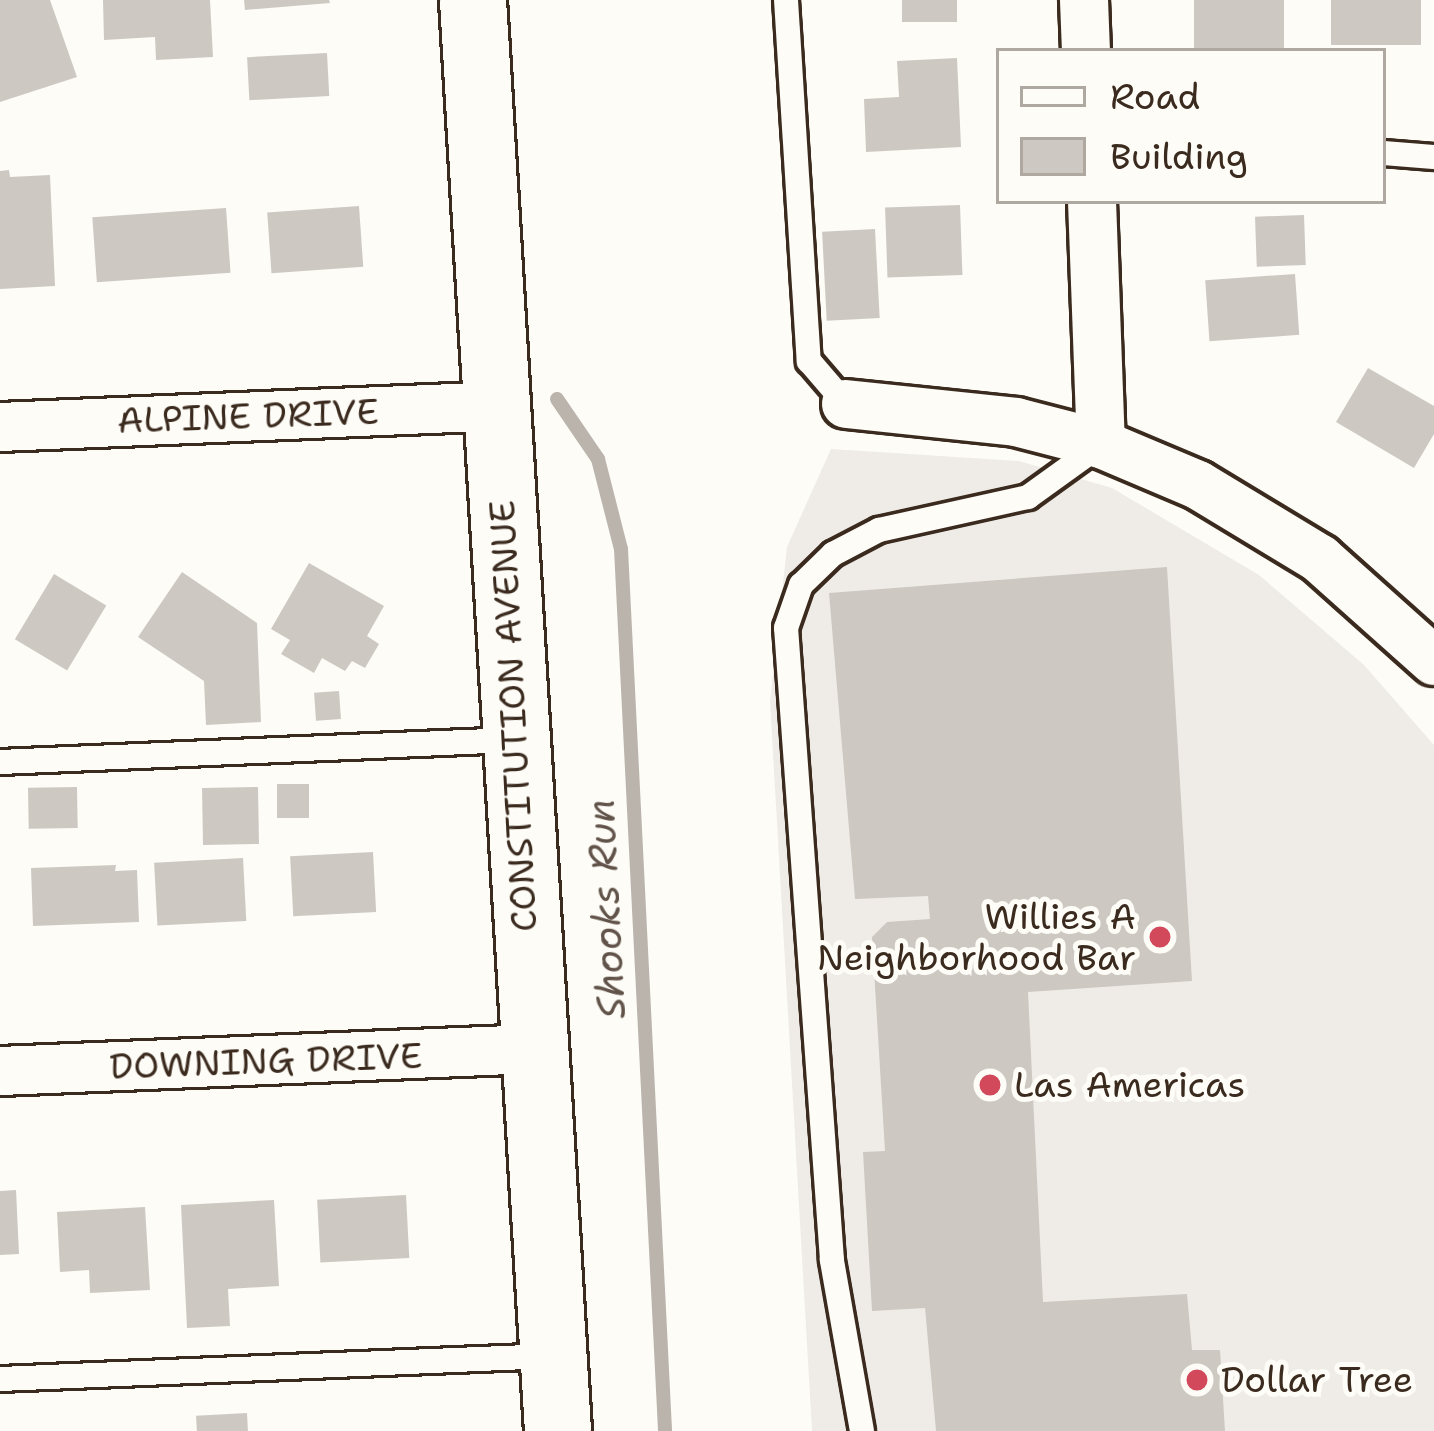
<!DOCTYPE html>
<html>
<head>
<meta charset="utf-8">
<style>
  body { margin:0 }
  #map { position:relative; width:1434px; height:1431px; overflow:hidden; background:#fdfcf7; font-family:"Shantell Sans",sans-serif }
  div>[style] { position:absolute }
  .built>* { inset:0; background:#efece7 }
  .stream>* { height:14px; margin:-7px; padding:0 7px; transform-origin:7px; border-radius:7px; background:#bbb4ad }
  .building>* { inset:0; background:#cdc8c2; transform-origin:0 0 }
  .roads { filter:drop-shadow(3px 0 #3b2a1e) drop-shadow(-3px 0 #3b2a1e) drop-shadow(0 3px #3b2a1e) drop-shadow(0 -3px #3b2a1e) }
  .service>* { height:24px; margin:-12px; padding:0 12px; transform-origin:12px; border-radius:12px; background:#fdfcf7 }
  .minor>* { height:48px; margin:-24px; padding:0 24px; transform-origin:24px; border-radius:24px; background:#fdfcf7 }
  .primary>* { height:66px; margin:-33px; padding:0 33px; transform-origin:33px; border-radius:33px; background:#fdfcf7 }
  .dots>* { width:33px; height:33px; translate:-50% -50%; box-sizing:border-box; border:6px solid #fdfcf7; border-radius:50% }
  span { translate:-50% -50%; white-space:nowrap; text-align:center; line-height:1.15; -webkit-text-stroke:10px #fdfcf7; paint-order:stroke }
  .street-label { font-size:36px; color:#3b2a1e }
  .poi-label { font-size:36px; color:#3b2a1e }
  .right { translate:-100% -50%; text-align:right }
  .left { translate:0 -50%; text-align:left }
  .water-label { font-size:39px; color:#615349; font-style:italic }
  .legend { position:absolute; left:996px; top:48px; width:390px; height:156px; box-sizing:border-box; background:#fdfcf7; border:3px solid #afa8a0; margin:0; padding:15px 21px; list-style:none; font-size:36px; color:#3b2a1e }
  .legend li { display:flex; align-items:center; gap:24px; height:60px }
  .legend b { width:60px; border:3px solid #afa8a0 }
</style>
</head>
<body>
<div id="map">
  <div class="built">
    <div style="clip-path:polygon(831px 449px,1019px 461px,1112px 488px,1259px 575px,1364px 665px,1434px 745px,1434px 1431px,812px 1431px,770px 701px,787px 547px)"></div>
  </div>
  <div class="stream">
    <div style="left:557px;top:399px;width:73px;rotate:55.7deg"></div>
    <div style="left:598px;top:459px;width:93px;rotate:75.7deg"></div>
    <div style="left:621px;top:549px;width:883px;rotate:87.14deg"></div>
  </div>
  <div class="building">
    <div style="clip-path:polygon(0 0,50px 0,77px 77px,0 102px)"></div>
    <div style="clip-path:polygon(103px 0,210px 0,213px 57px,156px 60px,155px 37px,104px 40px)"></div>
    <div style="clip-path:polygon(244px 0,329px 0,330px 3px,245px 10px)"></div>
    <div style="left:902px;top:0;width:55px;height:22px"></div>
    <div style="left:1194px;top:0;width:90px;height:49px"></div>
    <div style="left:1331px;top:0;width:90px;height:45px"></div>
    <div style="left:327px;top:53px;width:43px;height:80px;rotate:87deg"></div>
    <div style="clip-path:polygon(957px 58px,961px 147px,866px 152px,864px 99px,899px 97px,897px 61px)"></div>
    <div style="clip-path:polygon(9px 170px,10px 177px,50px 175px,55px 286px,0 289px,0 171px)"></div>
    <div style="left:960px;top:205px;width:70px;height:75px;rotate:88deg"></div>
    <div style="left:359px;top:206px;width:61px;height:92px;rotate:86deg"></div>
    <div style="left:226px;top:208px;width:65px;height:134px;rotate:86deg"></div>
    <div style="left:1304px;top:215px;width:50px;height:49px;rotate:88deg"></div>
    <div style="left:875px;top:229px;width:89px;height:53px;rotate:87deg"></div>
    <div style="left:1295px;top:274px;width:61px;height:90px;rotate:86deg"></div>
    <div style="clip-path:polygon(1368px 368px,1434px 406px,1434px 434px,1414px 468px,1336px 422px)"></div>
    <div style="clip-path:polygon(309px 563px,384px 606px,367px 636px,379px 644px,365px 668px,352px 661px,345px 671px,322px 658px,314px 673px,281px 654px,290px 640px,271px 629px)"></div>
    <div style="clip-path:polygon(1167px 567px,1192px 981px,1028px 992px,1043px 1302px,1187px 1294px,1192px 1350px,1220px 1350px,1225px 1431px,936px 1431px,925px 1308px,872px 1311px,863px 1152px,885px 1151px,872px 937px,887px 922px,930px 919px,928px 896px,855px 899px,829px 593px)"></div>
    <div style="clip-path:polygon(182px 572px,257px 623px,261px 722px,206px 725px,204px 681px,138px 637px)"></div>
    <div style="left:54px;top:574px;width:61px;height:76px;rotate:31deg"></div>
    <div style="left:339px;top:691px;width:28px;height:25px;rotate:86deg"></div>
    <div style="left:277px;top:784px;width:32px;height:34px"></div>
    <div style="left:77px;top:787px;width:41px;height:49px;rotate:89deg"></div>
    <div style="left:258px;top:787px;width:57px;height:56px;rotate:89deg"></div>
    <div style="left:373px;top:852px;width:60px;height:83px;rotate:87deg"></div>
    <div style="left:243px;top:858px;width:63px;height:89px;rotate:87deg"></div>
    <div style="clip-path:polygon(116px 865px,115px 871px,137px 870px,139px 922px,33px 926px,31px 868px)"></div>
    <div style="clip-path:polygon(16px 1190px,19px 1254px,0 1255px,0 1191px)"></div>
    <div style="left:406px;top:1195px;width:63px;height:89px;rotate:87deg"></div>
    <div style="clip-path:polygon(274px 1200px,279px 1286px,228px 1289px,230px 1326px,187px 1328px,181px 1205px)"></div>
    <div style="clip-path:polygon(145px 1207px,150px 1290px,90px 1293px,89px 1270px,60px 1272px,57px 1212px)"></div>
    <div style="left:247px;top:1413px;width:18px;height:51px;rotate:87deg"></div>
  </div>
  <div class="roads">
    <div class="service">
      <div style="left:786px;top:0;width:362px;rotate:86.4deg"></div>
      <div style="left:809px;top:361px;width:57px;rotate:49.3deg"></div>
      <div style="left:1383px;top:153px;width:51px;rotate:4.5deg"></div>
      <div style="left:0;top:762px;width:513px;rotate:-2.46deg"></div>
      <div style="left:0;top:1379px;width:550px;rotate:-2.39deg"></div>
      <div style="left:862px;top:1431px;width:174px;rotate:-100deg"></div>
      <div style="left:832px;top:1260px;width:634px;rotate:-94.16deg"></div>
      <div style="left:786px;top:628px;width:46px;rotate:-70.8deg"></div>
      <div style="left:801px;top:585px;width:45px;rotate:-44.1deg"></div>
      <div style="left:833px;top:554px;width:52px;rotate:-27.6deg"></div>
      <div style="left:879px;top:530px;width:153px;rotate:-12.5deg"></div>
      <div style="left:1028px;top:497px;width:89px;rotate:-35.8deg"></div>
    </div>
    <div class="minor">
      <div style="left:1084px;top:0;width:51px;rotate:87.8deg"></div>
      <div style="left:1092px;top:201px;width:243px;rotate:87.9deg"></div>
      <div style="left:846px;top:404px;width:171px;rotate:6deg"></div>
      <div style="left:1016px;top:422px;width:88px;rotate:14.5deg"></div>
      <div style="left:1101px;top:444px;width:105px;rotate:22.9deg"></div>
      <div style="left:1198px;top:485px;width:143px;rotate:31.2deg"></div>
      <div style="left:1320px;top:559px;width:153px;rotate:41.8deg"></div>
      <div style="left:0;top:427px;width:495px;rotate:-2.4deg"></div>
      <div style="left:0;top:1071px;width:533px;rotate:-2.36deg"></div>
    </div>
    <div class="primary">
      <div style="left:473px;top:0;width:1434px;rotate:86.6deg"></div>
    </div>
  </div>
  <div class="dots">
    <div style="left:1160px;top:937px;background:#d1495b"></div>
    <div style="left:990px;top:1085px;background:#d1495b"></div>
    <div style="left:1197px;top:1380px;background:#d1495b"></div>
  </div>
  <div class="street-label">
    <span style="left:248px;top:416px;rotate:-2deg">ALPINE DRIVE</span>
    <span style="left:513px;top:716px;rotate:-93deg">CONSTITUTION AVENUE</span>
    <span style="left:266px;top:1061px;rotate:-2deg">DOWNING DRIVE</span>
  </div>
  <div class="poi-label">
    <span class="right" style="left:1136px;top:937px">Willies A<br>Neighborhood Bar</span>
    <span class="left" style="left:1014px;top:1085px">Las Americas</span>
    <span class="left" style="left:1221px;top:1380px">Dollar Tree</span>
  </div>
  <div class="water-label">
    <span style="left:606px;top:909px;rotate:-93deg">Shooks Run</span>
  </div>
  <ul class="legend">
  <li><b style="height:15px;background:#fdfcf7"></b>Road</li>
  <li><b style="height:33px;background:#cdc8c2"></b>Building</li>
  </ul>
</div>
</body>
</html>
